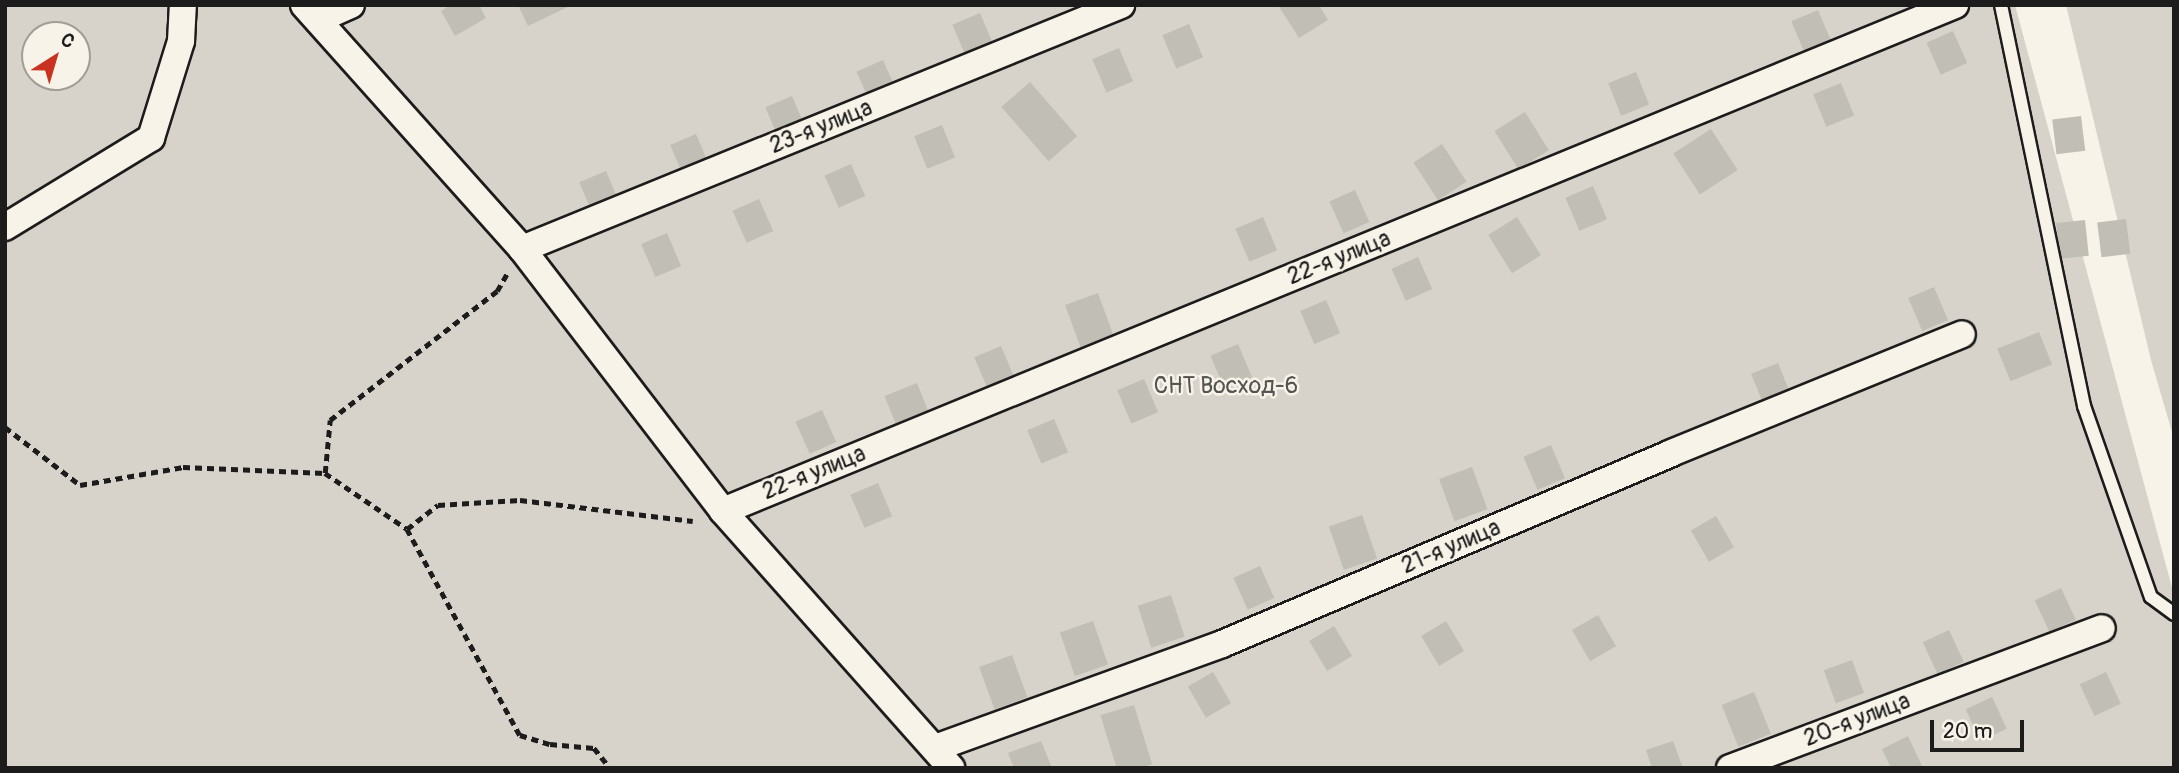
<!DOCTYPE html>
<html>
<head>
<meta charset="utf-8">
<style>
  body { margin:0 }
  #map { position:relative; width:2179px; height:773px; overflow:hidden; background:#f7f3e8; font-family:Pangolin,sans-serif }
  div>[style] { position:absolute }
  .green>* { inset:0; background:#d7d3cb }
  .building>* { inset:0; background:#c0beb5; transform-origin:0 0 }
  .path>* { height:4.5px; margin-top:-2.25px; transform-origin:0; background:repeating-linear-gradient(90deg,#1c1c1c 0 7px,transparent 0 12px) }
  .roads { filter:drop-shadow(2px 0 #1c1c1c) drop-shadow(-2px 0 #1c1c1c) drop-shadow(0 2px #1c1c1c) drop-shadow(0 -2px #1c1c1c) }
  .lane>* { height:12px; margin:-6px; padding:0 6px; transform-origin:6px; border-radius:6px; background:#f7f3e8 }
  .street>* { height:26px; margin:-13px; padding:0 13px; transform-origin:13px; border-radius:13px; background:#f7f3e8 }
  span { translate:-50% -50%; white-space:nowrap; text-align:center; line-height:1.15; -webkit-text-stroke:5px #f7f3e8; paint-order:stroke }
  .street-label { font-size:23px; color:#1c1c1c }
  .park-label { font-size:23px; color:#545351 }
  .frame { position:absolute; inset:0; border:7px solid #1c1c1c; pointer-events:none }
  .north { position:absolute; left:21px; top:21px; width:70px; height:70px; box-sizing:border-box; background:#f7f3e8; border:2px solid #9f9d96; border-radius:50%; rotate:37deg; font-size:19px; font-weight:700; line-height:28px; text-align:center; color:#1c1c1c }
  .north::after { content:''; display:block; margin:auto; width:24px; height:32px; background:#c8321e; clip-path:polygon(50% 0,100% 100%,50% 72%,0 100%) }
  .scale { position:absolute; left:1930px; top:720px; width:94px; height:32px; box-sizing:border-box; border:4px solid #1c1c1c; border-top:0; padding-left:9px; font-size:21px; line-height:24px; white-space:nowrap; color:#1c1c1c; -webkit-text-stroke:5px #f7f3e8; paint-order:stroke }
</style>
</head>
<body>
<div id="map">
  <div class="green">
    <div style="clip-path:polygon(evenodd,5px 5px,2015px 5px,2174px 595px,2174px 768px,5px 768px,5px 5px,35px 35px,77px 35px,77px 77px,35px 77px,35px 35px)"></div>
    <div style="clip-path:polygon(2066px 5px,2174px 5px,2174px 439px,2151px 360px)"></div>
  </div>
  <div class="building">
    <div style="clip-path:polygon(450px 5px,479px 5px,486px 18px,455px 36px,441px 11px)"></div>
    <div style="clip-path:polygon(518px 5px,572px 5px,528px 26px)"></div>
    <div style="clip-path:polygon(1278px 5px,1319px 5px,1328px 20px,1299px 38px)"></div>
    <div style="left:1818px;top:10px;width:36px;height:29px;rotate:67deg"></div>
    <div style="left:980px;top:13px;width:36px;height:30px;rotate:67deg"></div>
    <div style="left:1189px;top:24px;width:36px;height:29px;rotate:67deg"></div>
    <div style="left:1953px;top:31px;width:35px;height:29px;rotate:66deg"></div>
    <div style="left:1119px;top:48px;width:36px;height:29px;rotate:67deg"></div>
    <div style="left:883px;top:60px;width:35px;height:29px;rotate:66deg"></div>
    <div style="left:1636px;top:72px;width:35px;height:30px;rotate:68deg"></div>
    <div style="left:1030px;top:82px;width:72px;height:38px;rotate:49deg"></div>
    <div style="left:1841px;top:83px;width:35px;height:30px;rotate:68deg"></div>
    <div style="left:792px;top:96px;width:36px;height:29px;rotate:67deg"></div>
    <div style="left:1525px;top:112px;width:45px;height:36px;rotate:58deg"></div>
    <div style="left:2081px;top:116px;width:35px;height:29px;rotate:83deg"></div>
    <div style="left:942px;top:125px;width:35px;height:30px;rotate:68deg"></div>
    <div style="left:1711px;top:129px;width:49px;height:45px;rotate:57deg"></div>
    <div style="left:696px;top:134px;width:36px;height:28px;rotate:67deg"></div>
    <div style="left:1442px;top:144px;width:45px;height:34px;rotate:57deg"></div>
    <div style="left:851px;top:164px;width:35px;height:29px;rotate:66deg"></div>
    <div style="left:606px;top:171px;width:36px;height:29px;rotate:67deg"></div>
    <div style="left:1593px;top:186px;width:36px;height:30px;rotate:67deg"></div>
    <div style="left:1355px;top:190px;width:35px;height:28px;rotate:66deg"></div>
    <div style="left:759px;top:199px;width:35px;height:29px;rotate:66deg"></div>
    <div style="left:1263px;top:217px;width:36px;height:30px;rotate:67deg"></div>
    <div style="left:1517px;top:217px;width:45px;height:34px;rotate:58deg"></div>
    <div style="left:2126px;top:219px;width:35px;height:29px;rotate:83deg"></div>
    <div style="left:2085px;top:220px;width:36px;height:29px;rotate:84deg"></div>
    <div style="left:667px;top:233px;width:36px;height:28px;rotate:67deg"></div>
    <div style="left:1418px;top:257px;width:35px;height:29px;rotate:66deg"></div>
    <div style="left:1934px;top:287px;width:36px;height:28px;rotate:67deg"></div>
    <div style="left:1098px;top:293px;width:45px;height:35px;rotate:70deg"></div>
    <div style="left:1326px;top:300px;width:36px;height:28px;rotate:67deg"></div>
    <div style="left:2039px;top:332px;width:35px;height:45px;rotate:68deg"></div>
    <div style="left:1238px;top:344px;width:36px;height:30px;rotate:67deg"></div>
    <div style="left:1001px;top:346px;width:36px;height:29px;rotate:67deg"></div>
    <div style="left:1778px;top:363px;width:35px;height:29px;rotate:68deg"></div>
    <div style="left:1144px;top:379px;width:36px;height:29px;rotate:67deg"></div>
    <div style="left:917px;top:383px;width:29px;height:35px;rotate:68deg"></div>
    <div style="left:822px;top:410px;width:35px;height:29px;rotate:66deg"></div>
    <div style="left:1054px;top:419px;width:36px;height:29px;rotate:67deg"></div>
    <div style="left:1551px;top:445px;width:36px;height:30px;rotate:67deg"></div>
    <div style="left:1472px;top:467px;width:45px;height:35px;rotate:70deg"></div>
    <div style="left:878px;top:483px;width:36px;height:30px;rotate:67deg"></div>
    <div style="left:1362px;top:515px;width:46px;height:35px;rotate:71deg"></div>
    <div style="left:1716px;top:516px;width:36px;height:29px;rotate:60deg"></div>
    <div style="left:1260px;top:566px;width:35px;height:29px;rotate:66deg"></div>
    <div style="left:2061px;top:588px;width:35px;height:29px;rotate:65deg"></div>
    <div style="left:1171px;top:595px;width:44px;height:35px;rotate:72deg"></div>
    <div style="left:1598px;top:615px;width:36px;height:30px;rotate:60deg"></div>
    <div style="left:1093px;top:621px;width:46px;height:35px;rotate:71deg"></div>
    <div style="left:1446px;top:621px;width:35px;height:29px;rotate:59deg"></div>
    <div style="left:1334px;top:626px;width:35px;height:29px;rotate:59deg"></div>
    <div style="left:1949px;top:630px;width:35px;height:29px;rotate:65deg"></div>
    <div style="left:1012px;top:655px;width:45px;height:35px;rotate:70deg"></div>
    <div style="left:1852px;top:660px;width:35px;height:30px;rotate:70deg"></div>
    <div style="left:1213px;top:672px;width:36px;height:29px;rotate:60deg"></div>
    <div style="left:2106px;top:672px;width:35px;height:29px;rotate:65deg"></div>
    <div style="left:1754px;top:692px;width:45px;height:35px;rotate:68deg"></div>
    <div style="left:1992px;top:697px;width:35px;height:29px;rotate:65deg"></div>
    <div style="left:1134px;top:705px;width:62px;height:35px;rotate:73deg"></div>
    <div style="clip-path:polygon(1908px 736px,1923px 768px,1891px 768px,1882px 749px)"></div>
    <div style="clip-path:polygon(1041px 741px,1052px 768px,1014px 768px,1008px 753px)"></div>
    <div style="clip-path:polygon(1673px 741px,1683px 768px,1652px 768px,1646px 750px)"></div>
  </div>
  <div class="path">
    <div style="left:5px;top:427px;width:95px;rotate:37.7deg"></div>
    <div style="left:80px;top:485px;width:105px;rotate:-9.9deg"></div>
    <div style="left:183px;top:467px;width:142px;rotate:2.4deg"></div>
    <div style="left:325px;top:473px;width:53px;rotate:-84.6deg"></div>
    <div style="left:330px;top:420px;width:211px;rotate:-37.7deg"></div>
    <div style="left:497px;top:291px;width:20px;rotate:-60deg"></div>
    <div style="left:325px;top:473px;width:99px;rotate:34.3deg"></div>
    <div style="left:407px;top:529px;width:39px;rotate:-38deg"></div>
    <div style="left:438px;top:505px;width:82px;rotate:-3.5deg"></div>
    <div style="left:520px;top:500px;width:174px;rotate:6.9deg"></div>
    <div style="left:407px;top:529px;width:235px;rotate:61.3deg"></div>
    <div style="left:520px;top:735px;width:31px;rotate:17deg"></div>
    <div style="left:550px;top:744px;width:44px;rotate:5.2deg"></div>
    <div style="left:594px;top:748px;width:26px;rotate:51deg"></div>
  </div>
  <div class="roads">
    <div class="lane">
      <div style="left:2001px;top:5px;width:409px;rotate:78.3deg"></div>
      <div style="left:2084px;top:406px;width:202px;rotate:70.7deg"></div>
      <div style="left:2151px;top:597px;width:29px;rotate:36deg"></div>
    </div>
    <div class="street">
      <div style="left:304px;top:5px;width:327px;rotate:48.2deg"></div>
      <div style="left:522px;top:249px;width:330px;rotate:52.5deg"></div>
      <div style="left:723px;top:511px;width:344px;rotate:48.4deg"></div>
      <div style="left:319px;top:19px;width:35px;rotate:-24deg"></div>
      <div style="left:5px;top:227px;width:171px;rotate:-31.4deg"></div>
      <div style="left:151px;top:138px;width:102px;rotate:-72.8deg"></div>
      <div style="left:181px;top:41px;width:36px;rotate:-87deg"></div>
      <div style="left:522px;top:249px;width:647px;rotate:-22.16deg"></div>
      <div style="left:723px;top:511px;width:1332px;rotate:-22.33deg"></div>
      <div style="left:935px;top:748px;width:305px;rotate:-19.9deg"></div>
      <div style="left:1222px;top:644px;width:488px;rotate:-23deg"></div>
      <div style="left:1671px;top:453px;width:314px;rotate:-22.2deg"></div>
      <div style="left:1730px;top:768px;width:397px;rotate:-20.6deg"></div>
    </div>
  </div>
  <div class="street-label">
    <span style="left:821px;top:127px;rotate:-22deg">23-я улица</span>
    <span style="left:1339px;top:258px;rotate:-22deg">22-я улица</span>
    <span style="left:814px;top:473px;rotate:-22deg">22-я улица</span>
    <span style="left:1451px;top:547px;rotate:-23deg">21-я улица</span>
    <span style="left:1857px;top:720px;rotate:-21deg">20-я улица</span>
  </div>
  <div class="park-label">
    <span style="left:1226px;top:386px">СНТ Восход-6</span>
  </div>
  <div class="frame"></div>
  <div class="north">С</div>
  <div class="scale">20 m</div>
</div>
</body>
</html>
